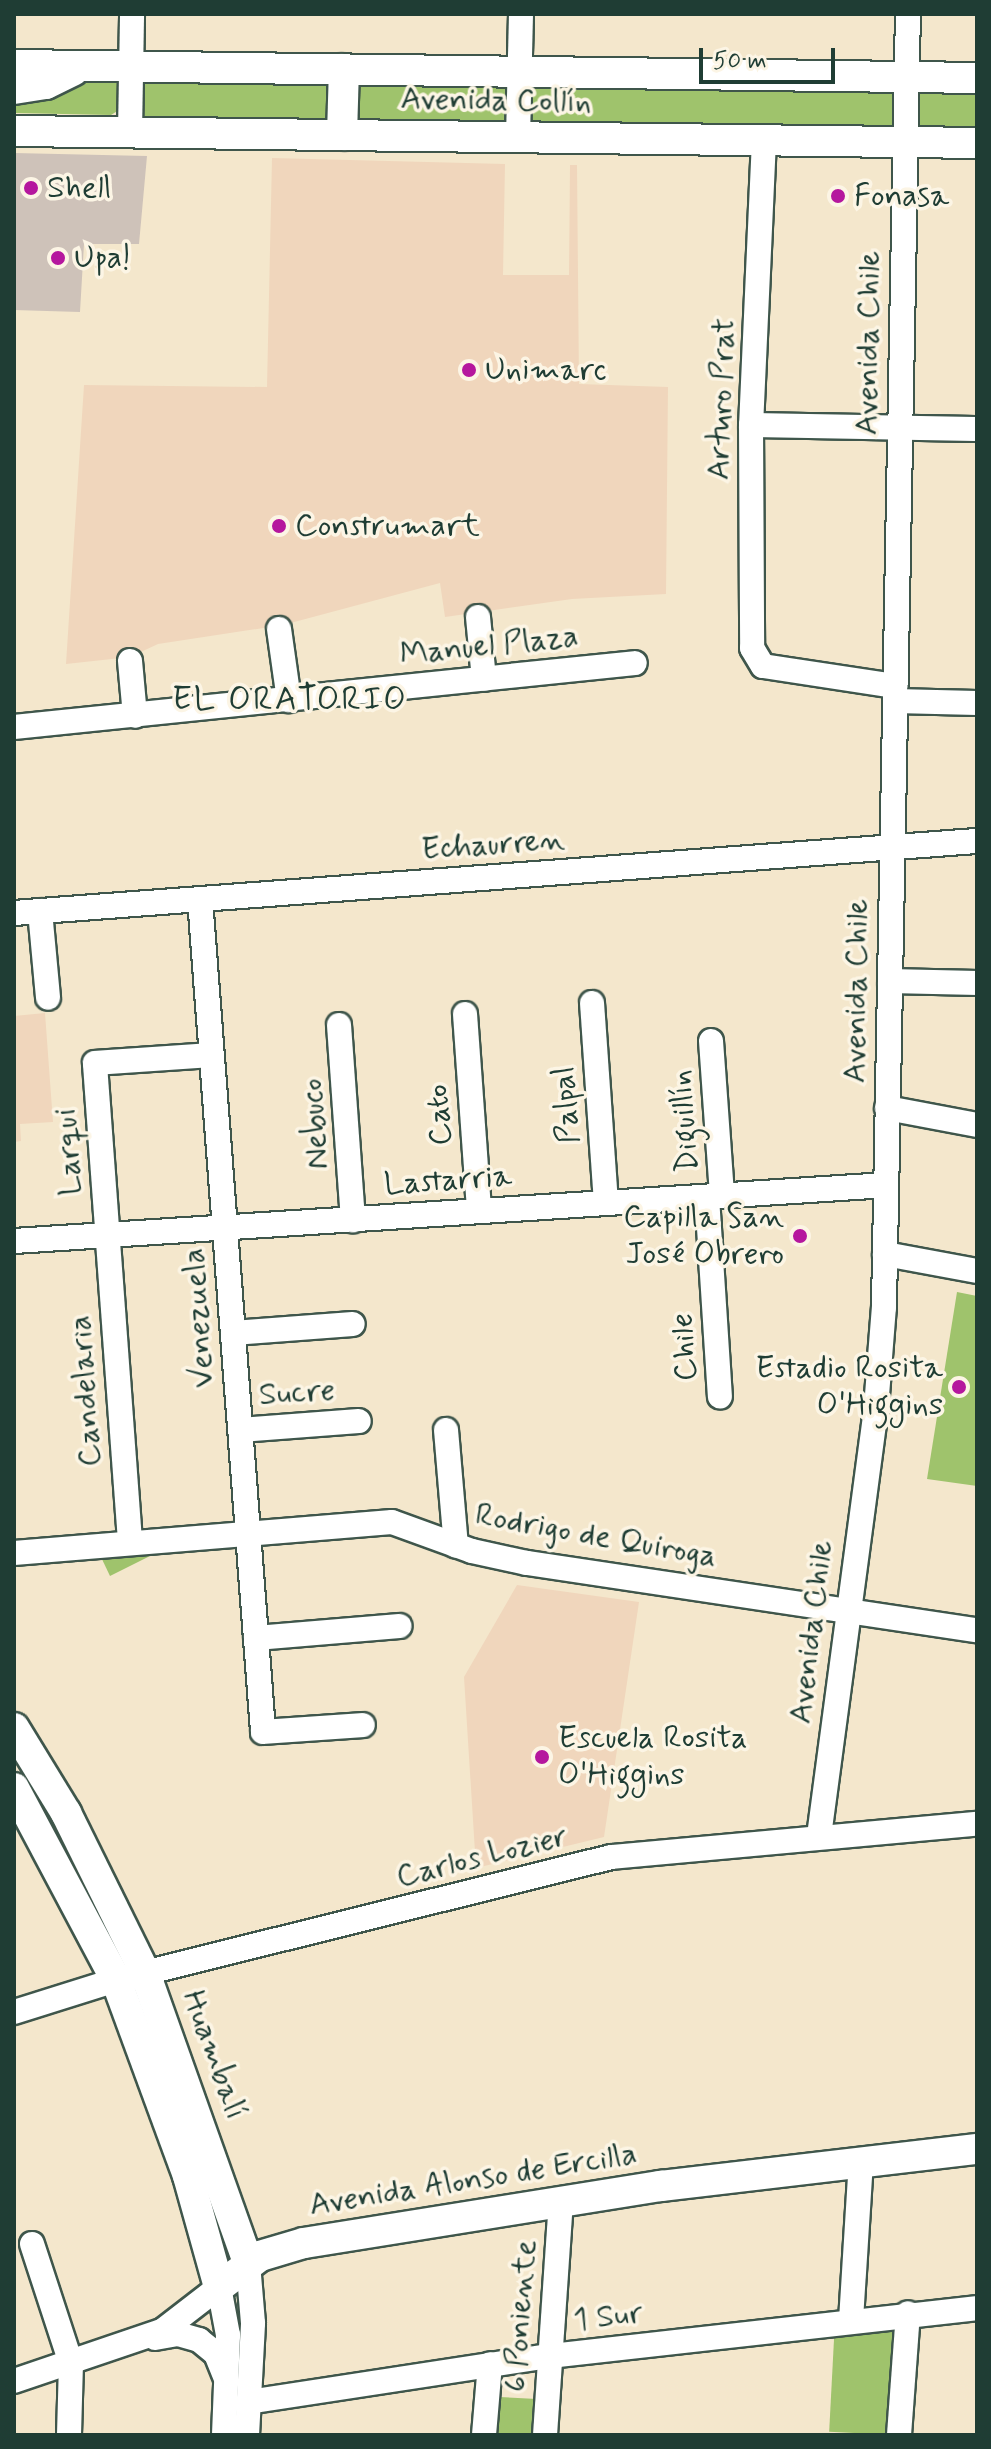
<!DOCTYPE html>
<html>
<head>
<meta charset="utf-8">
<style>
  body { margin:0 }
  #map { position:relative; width:991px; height:2449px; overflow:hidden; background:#f4e7cc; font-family:Mynerve,sans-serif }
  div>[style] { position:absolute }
  .built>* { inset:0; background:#f0d6bc }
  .industrial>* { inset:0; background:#cec2b9 }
  .green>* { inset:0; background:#9fc36c; transform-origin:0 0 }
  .roads { filter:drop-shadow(2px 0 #3f564b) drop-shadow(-2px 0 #3f564b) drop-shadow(0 2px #3f564b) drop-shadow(0 -2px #3f564b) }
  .minor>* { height:24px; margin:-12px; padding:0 12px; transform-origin:12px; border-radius:12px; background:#fff }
  .major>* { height:30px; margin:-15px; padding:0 15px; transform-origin:15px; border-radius:15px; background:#fff }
  .dots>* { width:22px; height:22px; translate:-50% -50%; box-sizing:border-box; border:4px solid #fcf5e5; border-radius:50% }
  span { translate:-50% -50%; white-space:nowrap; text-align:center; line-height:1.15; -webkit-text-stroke:7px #fcf5e5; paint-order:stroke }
  .street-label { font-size:32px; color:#1f3d34 }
  .poi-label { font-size:32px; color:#1f3d34 }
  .left { translate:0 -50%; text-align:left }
  .right { translate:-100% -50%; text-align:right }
  .neighbourhood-label { font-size:34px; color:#1f3d34; letter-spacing:2px }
  .frame { position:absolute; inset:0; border:16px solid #1f3d34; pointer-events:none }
  .scale { position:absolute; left:699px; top:48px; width:136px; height:36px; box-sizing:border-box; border:4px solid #1f3d34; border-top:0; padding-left:10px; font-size:24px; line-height:28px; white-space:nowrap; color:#1f3d34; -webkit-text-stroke:6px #fcf5e5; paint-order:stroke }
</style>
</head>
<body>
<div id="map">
  <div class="built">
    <div style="clip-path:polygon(272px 158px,505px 164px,503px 275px,569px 275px,570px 165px,577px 165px,579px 384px,668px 387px,666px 594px,572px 599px,445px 617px,440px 583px,283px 625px,158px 644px,130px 657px,66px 664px,84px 385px,267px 387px)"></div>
    <div style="clip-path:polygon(45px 1013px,53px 1122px,20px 1124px,21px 1141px,14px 1142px,14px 1016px)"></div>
    <div style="clip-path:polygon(517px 1585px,639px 1602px,604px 1837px,476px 1868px,464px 1677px)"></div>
  </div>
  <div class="industrial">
    <div style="clip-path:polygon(14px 153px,147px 156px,139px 244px,84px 244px,80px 312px,14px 310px)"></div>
  </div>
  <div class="green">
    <div style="clip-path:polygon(14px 74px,121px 79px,119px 110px,111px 115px,14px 113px)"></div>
    <div style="left:141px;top:78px;width:369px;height:41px;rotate:1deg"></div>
    <div style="left:532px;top:79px;width:361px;height:46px;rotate:1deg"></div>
    <div style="left:912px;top:85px;width:65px;height:50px;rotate:1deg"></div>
    <div style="clip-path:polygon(957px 1292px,977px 1296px,977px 1486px,927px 1479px)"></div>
    <div style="clip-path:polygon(162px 1550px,110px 1576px,100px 1555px)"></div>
    <div style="left:895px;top:2322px;width:113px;height:60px;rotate:93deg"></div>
    <div style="left:499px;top:2397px;width:38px;height:38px;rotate:3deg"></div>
  </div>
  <div class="roads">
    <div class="minor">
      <div style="left:130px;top:132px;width:118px;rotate:-89deg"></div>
      <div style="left:518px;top:137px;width:123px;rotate:-88.6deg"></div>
      <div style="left:764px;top:140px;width:285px;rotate:92.6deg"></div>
      <div style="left:751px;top:425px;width:223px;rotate:89.7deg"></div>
      <div style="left:752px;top:648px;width:21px;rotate:59deg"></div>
      <div style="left:763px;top:666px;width:134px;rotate:8.6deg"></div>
      <div style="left:751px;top:425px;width:226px;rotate:1deg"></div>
      <div style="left:478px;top:617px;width:62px;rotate:84.5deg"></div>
      <div style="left:279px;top:629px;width:72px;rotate:82deg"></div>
      <div style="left:130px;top:661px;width:55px;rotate:84.8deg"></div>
      <div style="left:895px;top:701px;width:82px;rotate:1.4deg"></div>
      <div style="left:14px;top:727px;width:624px;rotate:-5.88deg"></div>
      <div style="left:200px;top:899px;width:835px;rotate:85.67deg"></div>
      <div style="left:263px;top:1732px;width:100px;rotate:-4deg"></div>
      <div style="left:40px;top:911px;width:87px;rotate:84.7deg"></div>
      <div style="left:14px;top:913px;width:966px;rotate:-4.28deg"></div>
      <div style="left:890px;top:981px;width:87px;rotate:1.3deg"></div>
      <div style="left:592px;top:1003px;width:200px;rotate:86deg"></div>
      <div style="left:465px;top:1014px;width:197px;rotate:85.9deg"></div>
      <div style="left:339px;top:1025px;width:196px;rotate:85.9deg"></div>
      <div style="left:711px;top:1041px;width:155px;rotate:85.9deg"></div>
      <div style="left:887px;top:1108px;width:92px;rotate:10.7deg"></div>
      <div style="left:707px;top:1197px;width:200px;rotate:86.3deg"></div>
      <div style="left:14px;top:1241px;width:874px;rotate:-3.67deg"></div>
      <div style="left:885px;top:1254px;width:94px;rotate:10.5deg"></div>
      <div style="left:233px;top:1333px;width:120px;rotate:-4.3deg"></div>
      <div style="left:240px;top:1430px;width:119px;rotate:-4.3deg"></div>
      <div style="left:446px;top:1430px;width:116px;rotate:85.1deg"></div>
      <div style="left:130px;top:1541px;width:479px;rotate:-94.2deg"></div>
      <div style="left:95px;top:1063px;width:116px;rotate:-3.9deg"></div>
      <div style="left:14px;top:1553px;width:379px;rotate:-4.7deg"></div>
      <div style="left:392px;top:1522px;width:85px;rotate:19.9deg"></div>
      <div style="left:472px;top:1551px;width:56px;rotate:12.3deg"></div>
      <div style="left:527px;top:1563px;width:455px;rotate:8.5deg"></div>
      <div style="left:256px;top:1638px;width:144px;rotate:-4.8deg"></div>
      <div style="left:819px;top:1836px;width:432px;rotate:-82.4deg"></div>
      <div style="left:876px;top:1408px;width:101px;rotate:-85.5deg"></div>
      <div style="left:884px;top:1307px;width:1293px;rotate:-88.94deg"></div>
      <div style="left:14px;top:2012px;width:107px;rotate:-17.4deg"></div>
      <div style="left:116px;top:1980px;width:510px;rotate:-13.95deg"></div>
      <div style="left:611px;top:1857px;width:367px;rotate:-5.2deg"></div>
      <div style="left:32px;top:2244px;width:125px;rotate:71.9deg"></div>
      <div style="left:71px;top:2363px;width:72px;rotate:91.6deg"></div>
      <div style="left:851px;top:2320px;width:159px;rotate:-86.4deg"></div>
      <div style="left:155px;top:2338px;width:23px;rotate:-10deg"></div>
      <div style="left:178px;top:2334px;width:22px;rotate:16deg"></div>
      <div style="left:199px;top:2340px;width:22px;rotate:39deg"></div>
      <div style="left:216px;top:2354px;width:24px;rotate:68deg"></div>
      <div style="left:14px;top:2381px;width:156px;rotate:-18.7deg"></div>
      <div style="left:162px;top:2331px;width:72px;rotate:-37.7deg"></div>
      <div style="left:219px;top:2287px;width:49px;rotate:79.4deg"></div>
      <div style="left:228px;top:2335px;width:100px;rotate:92.3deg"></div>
      <div style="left:248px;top:2402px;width:305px;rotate:-8.7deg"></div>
      <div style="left:550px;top:2356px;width:430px;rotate:-6.4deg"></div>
      <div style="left:247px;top:2435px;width:112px;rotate:-86.9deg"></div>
      <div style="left:253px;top:2323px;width:60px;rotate:-94.8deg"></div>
      <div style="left:484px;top:2435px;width:71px;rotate:-85.2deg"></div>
      <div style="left:545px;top:2435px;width:235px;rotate:-86.1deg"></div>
      <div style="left:899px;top:2435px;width:122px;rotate:-85.8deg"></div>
    </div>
    <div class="major">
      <div style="left:14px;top:65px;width:963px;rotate:0.77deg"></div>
      <div style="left:14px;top:89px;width:32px;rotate:-9deg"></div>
      <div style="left:46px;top:84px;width:30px;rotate:-26deg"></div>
      <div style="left:14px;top:131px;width:963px;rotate:0.71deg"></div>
      <div style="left:342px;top:135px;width:66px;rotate:-88.3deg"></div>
      <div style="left:14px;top:1728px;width:100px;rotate:58.5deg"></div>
      <div style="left:66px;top:1813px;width:178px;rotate:63.7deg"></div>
      <div style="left:145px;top:1973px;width:308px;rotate:70.4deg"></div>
      <div style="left:14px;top:1788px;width:217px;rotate:62deg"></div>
      <div style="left:116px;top:1980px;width:209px;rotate:69.8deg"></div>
      <div style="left:188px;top:2176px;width:115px;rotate:74.4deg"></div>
      <div style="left:219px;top:2287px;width:51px;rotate:-37.1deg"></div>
      <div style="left:260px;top:2256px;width:46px;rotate:-16.5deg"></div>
      <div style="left:304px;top:2243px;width:362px;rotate:-9.1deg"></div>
      <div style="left:661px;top:2186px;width:318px;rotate:-6.7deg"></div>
    </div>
  </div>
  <div class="dots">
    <div style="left:31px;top:188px;background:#b5179e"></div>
    <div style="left:838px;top:196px;background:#b5179e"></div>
    <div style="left:58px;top:258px;background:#b5179e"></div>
    <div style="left:469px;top:370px;background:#b5179e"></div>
    <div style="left:279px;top:526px;background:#b5179e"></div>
    <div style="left:800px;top:1236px;background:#b5179e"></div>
    <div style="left:959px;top:1387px;background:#b5179e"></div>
    <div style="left:542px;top:1757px;background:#b5179e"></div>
  </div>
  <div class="street-label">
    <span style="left:496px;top:101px;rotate:1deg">Avenida Collín</span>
    <span style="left:869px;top:343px;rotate:-89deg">Avenida Chile</span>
    <span style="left:722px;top:399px;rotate:-88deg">Arturo Prat</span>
    <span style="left:489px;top:646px;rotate:-6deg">Manuel Plaza</span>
    <span style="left:493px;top:845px;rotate:-4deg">Echaurren</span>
    <span style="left:857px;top:991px;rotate:-89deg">Avenida Chile</span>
    <span style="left:567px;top:1105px;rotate:-94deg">Palpal</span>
    <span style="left:440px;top:1115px;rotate:-94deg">Cato</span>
    <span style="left:685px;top:1121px;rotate:-94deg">Diguillín</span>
    <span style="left:315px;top:1124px;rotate:-94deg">Nebuco</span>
    <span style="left:69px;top:1152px;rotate:-94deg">Larqui</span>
    <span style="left:448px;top:1181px;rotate:-4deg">Lastarria</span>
    <span style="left:199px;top:1318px;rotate:-94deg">Venezuela</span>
    <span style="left:685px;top:1347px;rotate:-94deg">Chile</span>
    <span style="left:86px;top:1391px;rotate:-94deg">Candelaria</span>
    <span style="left:297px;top:1393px;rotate:-4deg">Sucre</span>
    <span style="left:596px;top:1536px;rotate:10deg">Rodrigo de Quiroga</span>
    <span style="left:812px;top:1632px;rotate:-83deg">Avenida Chile</span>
    <span style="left:482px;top:1857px;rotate:-14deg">Carlos Lozier</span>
    <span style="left:214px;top:2055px;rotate:70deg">Huambalí</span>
    <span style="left:473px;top:2180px;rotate:-9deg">Avenida Alonso de Ercilla</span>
    <span style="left:521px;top:2316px;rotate:-86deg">6 Poniente</span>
    <span style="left:608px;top:2317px;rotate:-7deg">1 Sur</span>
  </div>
  <div class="poi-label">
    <span class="left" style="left:47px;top:188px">Shell</span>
    <span class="left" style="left:854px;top:196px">Fonasa</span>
    <span class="left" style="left:74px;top:258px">Upa!</span>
    <span class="left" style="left:485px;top:370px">Unimarc</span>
    <span class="left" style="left:295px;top:526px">Construmart</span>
    <span class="right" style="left:784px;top:1236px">Capilla San<br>José Obrero</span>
    <span class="right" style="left:943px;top:1387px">Estadio Rosita<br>O'Higgins</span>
    <span class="left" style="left:558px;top:1757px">Escuela Rosita<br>O'Higgins</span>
  </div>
  <div class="neighbourhood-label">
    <span style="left:290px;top:700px">EL ORATORIO</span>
  </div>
  <div class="frame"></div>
  <div class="scale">50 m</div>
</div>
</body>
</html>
